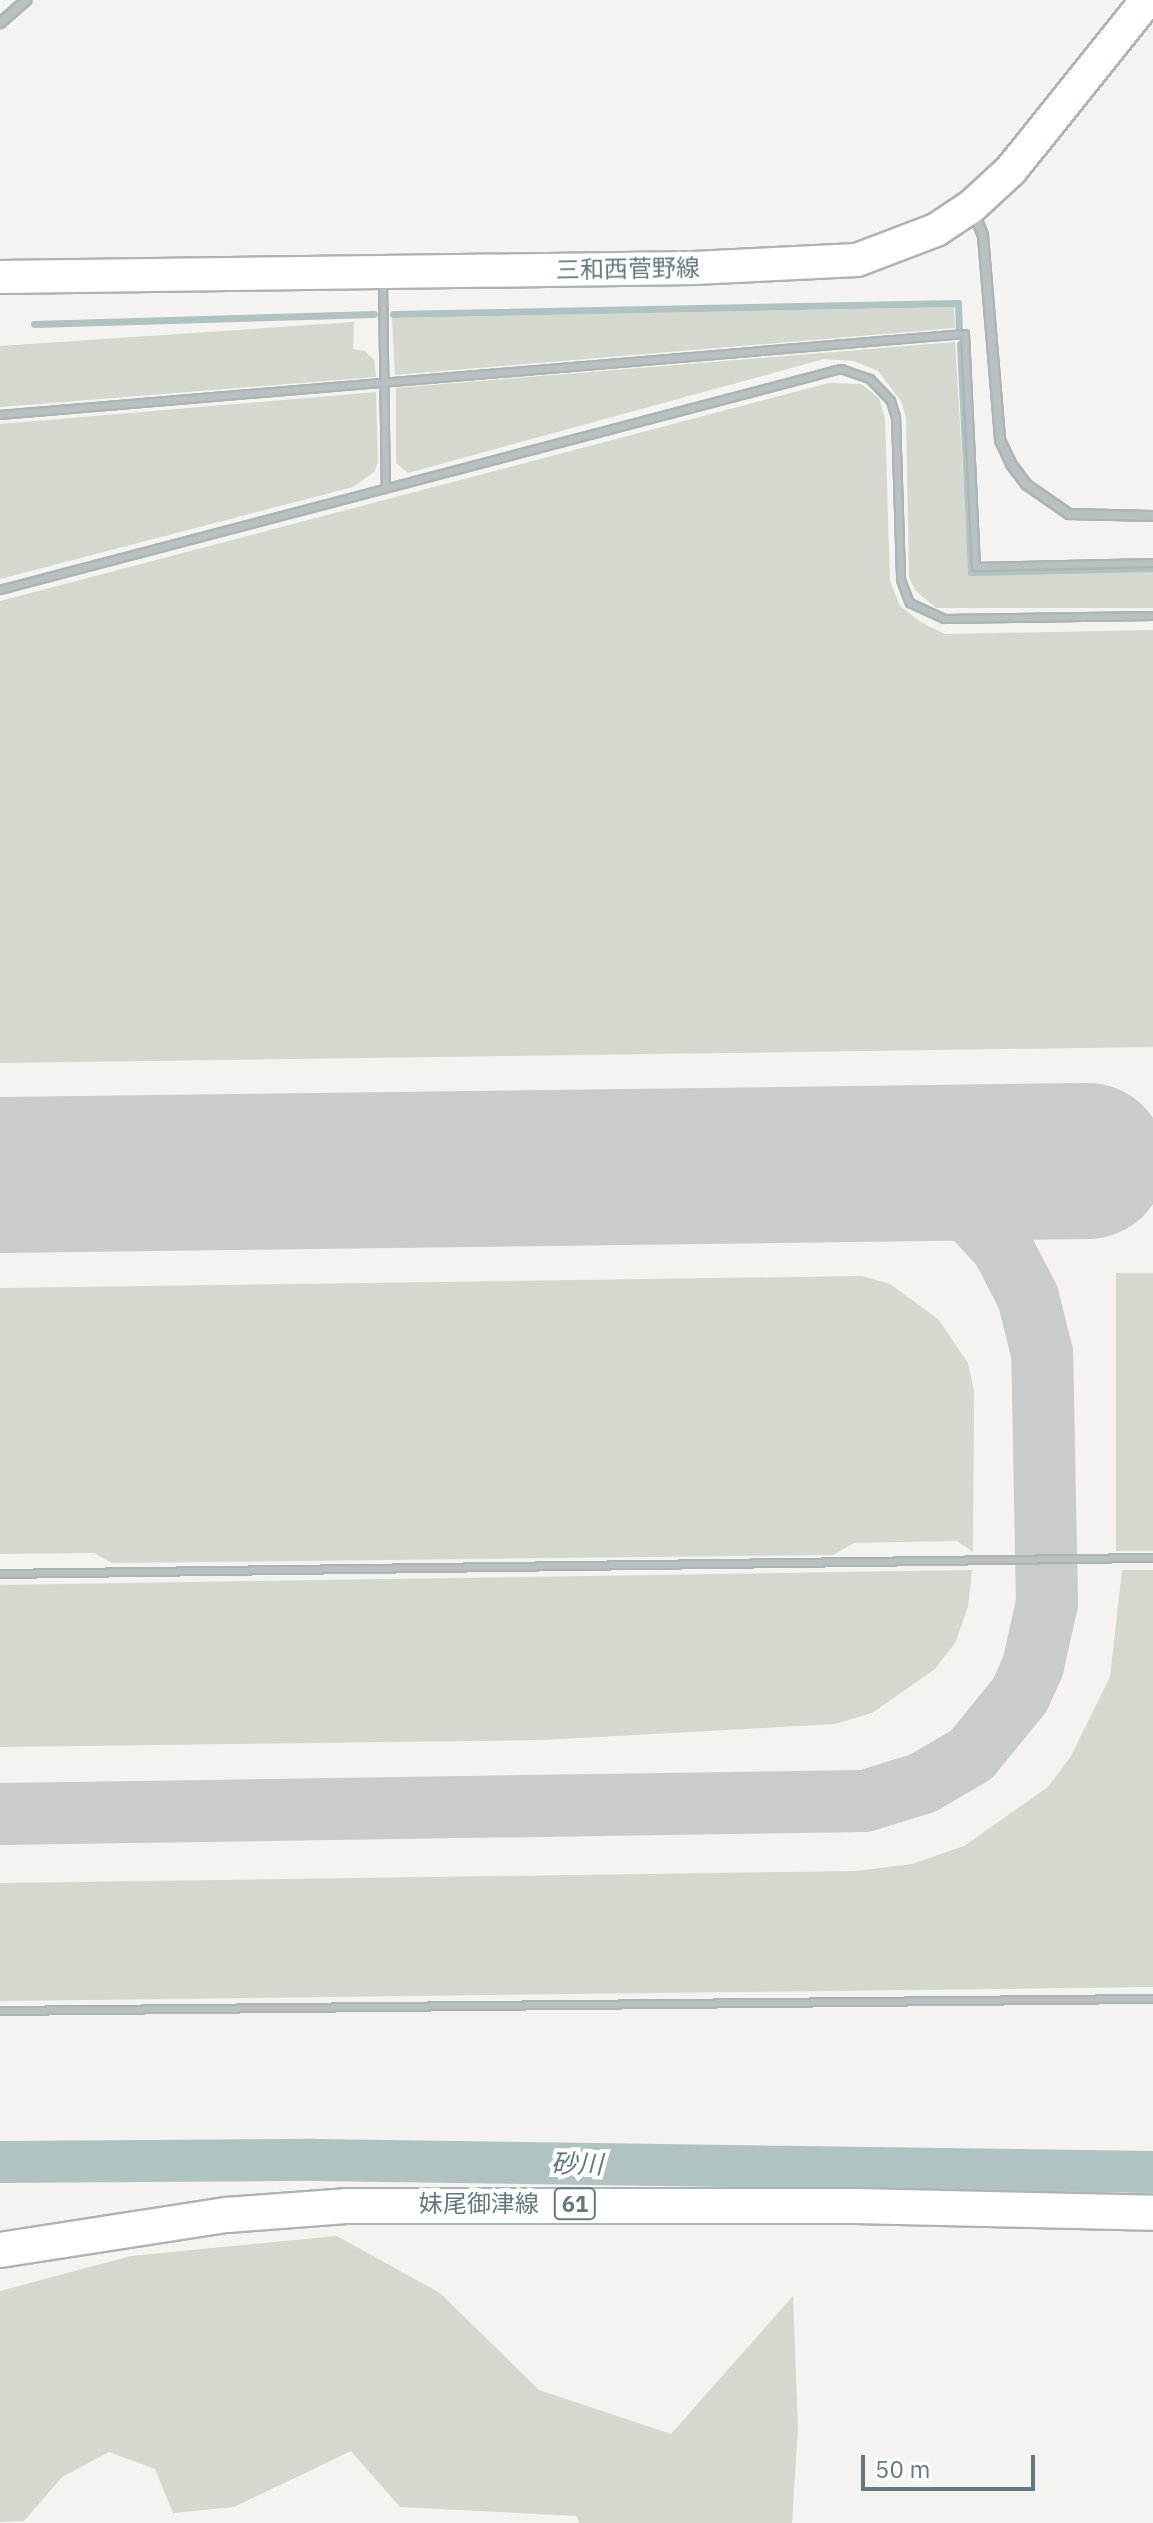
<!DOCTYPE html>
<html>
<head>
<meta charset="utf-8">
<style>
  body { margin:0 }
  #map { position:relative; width:1153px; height:2523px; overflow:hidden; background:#f4f3ef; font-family:"IBM Plex Sans","Noto Sans JP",sans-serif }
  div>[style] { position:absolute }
  .green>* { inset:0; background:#d4d8ce; transform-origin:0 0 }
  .stream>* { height:7px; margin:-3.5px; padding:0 3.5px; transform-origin:3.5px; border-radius:3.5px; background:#b1c2c3 }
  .river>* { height:42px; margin:-21px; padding:0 21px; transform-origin:21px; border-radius:21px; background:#b1c2c3 }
  .taxiway>* { height:62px; margin:-31px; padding:0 31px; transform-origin:31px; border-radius:31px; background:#c8cccb }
  .runway>* { height:156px; margin:-78px; padding:0 78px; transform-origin:78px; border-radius:78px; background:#c8cccb }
  .roads { filter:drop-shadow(2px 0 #acb4b6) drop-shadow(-2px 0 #acb4b6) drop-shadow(0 2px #acb4b6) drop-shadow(0 -2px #acb4b6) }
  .service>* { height:6px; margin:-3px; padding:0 3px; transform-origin:3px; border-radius:3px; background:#b9c0c2 }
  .minor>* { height:8px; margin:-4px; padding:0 4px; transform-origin:4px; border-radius:4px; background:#b9c0c2 }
  .secondary>* { height:32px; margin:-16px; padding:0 16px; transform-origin:16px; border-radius:16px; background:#fff }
  .primary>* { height:34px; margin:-17px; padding:0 17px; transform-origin:17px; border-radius:17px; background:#fff }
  span { translate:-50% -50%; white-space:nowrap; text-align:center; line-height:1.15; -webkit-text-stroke:8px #fff; paint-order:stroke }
  .shield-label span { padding:2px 6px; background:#fff; border:2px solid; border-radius:6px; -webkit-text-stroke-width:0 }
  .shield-label { font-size:22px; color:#637980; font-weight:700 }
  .street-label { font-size:24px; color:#637980 }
  .water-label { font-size:26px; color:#5f7b7e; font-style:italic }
  .scale { position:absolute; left:861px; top:2455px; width:174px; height:36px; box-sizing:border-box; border:4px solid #637980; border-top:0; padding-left:10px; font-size:24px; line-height:28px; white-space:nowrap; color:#637980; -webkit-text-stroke:6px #fff; paint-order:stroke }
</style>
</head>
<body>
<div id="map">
  <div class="green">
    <div style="clip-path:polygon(954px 307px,955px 328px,395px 375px,392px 318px)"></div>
    <div style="clip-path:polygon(354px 322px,353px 349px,365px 351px,374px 360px,376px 377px,0 407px,0 346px)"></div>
    <div style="clip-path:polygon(955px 342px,969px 575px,1153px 571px,1153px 608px,936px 608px,915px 590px,909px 577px,906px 417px,901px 401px,878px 371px,854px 361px,824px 359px,408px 473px,396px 463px,396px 388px)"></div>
    <div style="clip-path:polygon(829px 383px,861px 384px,879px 398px,885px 419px,890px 581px,900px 606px,922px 623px,945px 634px,1153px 630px,1153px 1047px,0 1063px,0 601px)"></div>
    <div style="clip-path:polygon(376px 392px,378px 462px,374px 472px,353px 487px,0 579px,0 424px)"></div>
    <div style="left:1153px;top:1273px;width:278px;height:37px;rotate:90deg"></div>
    <div style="clip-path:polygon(862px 1276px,890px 1284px,938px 1319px,968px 1363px,974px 1391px,973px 1552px,957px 1541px,854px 1543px,833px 1555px,112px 1563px,94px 1553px,0 1554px,0 1288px)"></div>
    <div style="clip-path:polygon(972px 1570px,968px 1607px,955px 1643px,935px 1669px,872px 1713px,835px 1724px,542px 1740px,0 1747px,0 1585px)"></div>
    <div style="clip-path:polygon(1122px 1570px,1153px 1570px,1153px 1987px,0 2001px,0 1883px,856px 1871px,912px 1864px,964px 1846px,1048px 1787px,1071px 1756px,1110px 1677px)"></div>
    <div style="clip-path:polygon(337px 2236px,440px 2293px,539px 2390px,671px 2434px,793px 2296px,798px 2428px,792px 2523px,579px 2523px,577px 2516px,400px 2507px,351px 2451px,234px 2507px,173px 2513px,155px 2469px,109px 2452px,62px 2477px,24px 2521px,0 2522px,0 2291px,131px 2256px)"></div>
  </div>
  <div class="stream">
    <div style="left:393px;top:314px;width:565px;rotate:-1.12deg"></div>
    <div style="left:958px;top:303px;width:26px;rotate:88deg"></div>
    <div style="left:34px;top:324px;width:340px;rotate:-1.7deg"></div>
    <div style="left:960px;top:344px;width:228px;rotate:87.2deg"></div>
    <div style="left:971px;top:572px;width:182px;rotate:-1.3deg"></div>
  </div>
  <div class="river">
    <div style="left:0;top:2162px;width:315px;rotate:-0.4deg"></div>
    <div style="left:315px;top:2160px;width:838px;rotate:0.82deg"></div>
  </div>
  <div class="taxiway">
    <div style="left:0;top:1814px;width:865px;rotate:-0.86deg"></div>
    <div style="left:865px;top:1801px;width:61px;rotate:-17.2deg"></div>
    <div style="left:923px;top:1783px;width:56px;rotate:-30.3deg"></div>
    <div style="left:971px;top:1755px;width:77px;rotate:-50.8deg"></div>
    <div style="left:1020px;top:1695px;width:32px;rotate:-66deg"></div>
    <div style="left:1033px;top:1666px;width:65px;rotate:-77.5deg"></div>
    <div style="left:1047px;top:1603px;width:250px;rotate:-91.1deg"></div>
    <div style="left:1042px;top:1353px;width:58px;rotate:-104deg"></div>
    <div style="left:1028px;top:1297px;width:56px;rotate:-117.5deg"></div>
    <div style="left:1002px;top:1247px;width:54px;rotate:-132.8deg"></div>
    <div style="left:965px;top:1207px;width:52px;rotate:-144.5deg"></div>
    <div style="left:923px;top:1177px;width:33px;rotate:-157deg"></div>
  </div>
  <div class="runway">
    <div style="left:0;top:1175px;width:1088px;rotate:-0.74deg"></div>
  </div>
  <div class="roads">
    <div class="service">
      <div style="left:383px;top:283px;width:204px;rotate:89.2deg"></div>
      <div style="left:0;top:415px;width:968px;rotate:-4.8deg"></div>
      <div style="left:965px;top:334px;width:233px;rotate:87.3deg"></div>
      <div style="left:976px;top:567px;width:177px;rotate:-1.3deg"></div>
      <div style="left:0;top:590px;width:870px;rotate:-14.72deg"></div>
      <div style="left:841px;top:369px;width:31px;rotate:19deg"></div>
      <div style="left:870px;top:379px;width:30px;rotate:46deg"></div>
      <div style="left:891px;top:401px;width:17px;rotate:73deg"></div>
      <div style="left:896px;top:417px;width:163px;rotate:88.2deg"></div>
      <div style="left:901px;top:580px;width:25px;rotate:69deg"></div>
      <div style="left:910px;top:603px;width:38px;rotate:25deg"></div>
      <div style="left:945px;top:619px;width:208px;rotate:-0.8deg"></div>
      <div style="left:0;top:1574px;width:1153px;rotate:-0.8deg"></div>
      <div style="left:0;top:2011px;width:1153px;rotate:-0.6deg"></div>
    </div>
    <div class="minor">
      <div style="left:0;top:23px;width:35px;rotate:-41deg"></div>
      <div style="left:975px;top:215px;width:22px;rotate:69deg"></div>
      <div style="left:983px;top:236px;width:205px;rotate:85.2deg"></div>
      <div style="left:1000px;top:440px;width:26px;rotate:65deg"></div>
      <div style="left:1011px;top:464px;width:26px;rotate:53deg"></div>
      <div style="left:1027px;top:485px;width:51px;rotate:34.6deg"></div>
      <div style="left:1069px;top:514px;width:84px;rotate:1.4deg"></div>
    </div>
    <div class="secondary">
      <div style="left:0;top:277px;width:694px;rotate:-0.74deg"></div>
      <div style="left:694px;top:268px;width:163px;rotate:-2.8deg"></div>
      <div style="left:857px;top:260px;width:85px;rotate:-20.8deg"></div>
      <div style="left:936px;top:230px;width:43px;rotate:-33.7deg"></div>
      <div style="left:972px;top:206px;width:53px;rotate:-42.7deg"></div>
      <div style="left:1011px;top:170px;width:218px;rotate:-51.3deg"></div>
    </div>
    <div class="primary">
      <div style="left:0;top:2250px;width:230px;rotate:-8.8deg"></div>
      <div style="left:227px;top:2215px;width:119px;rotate:-4.3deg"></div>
      <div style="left:346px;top:2206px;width:509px"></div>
      <div style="left:855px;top:2206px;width:298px;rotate:1.3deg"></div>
    </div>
  </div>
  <div class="shield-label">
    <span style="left:575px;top:2204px">61</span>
  </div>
  <div class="street-label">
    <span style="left:628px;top:269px;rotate:-1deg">三和西菅野線</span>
    <span style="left:479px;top:2204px">妹尾御津線</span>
  </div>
  <div class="water-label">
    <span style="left:577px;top:2164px;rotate:1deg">砂川</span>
  </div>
  <div class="scale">50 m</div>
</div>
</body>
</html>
